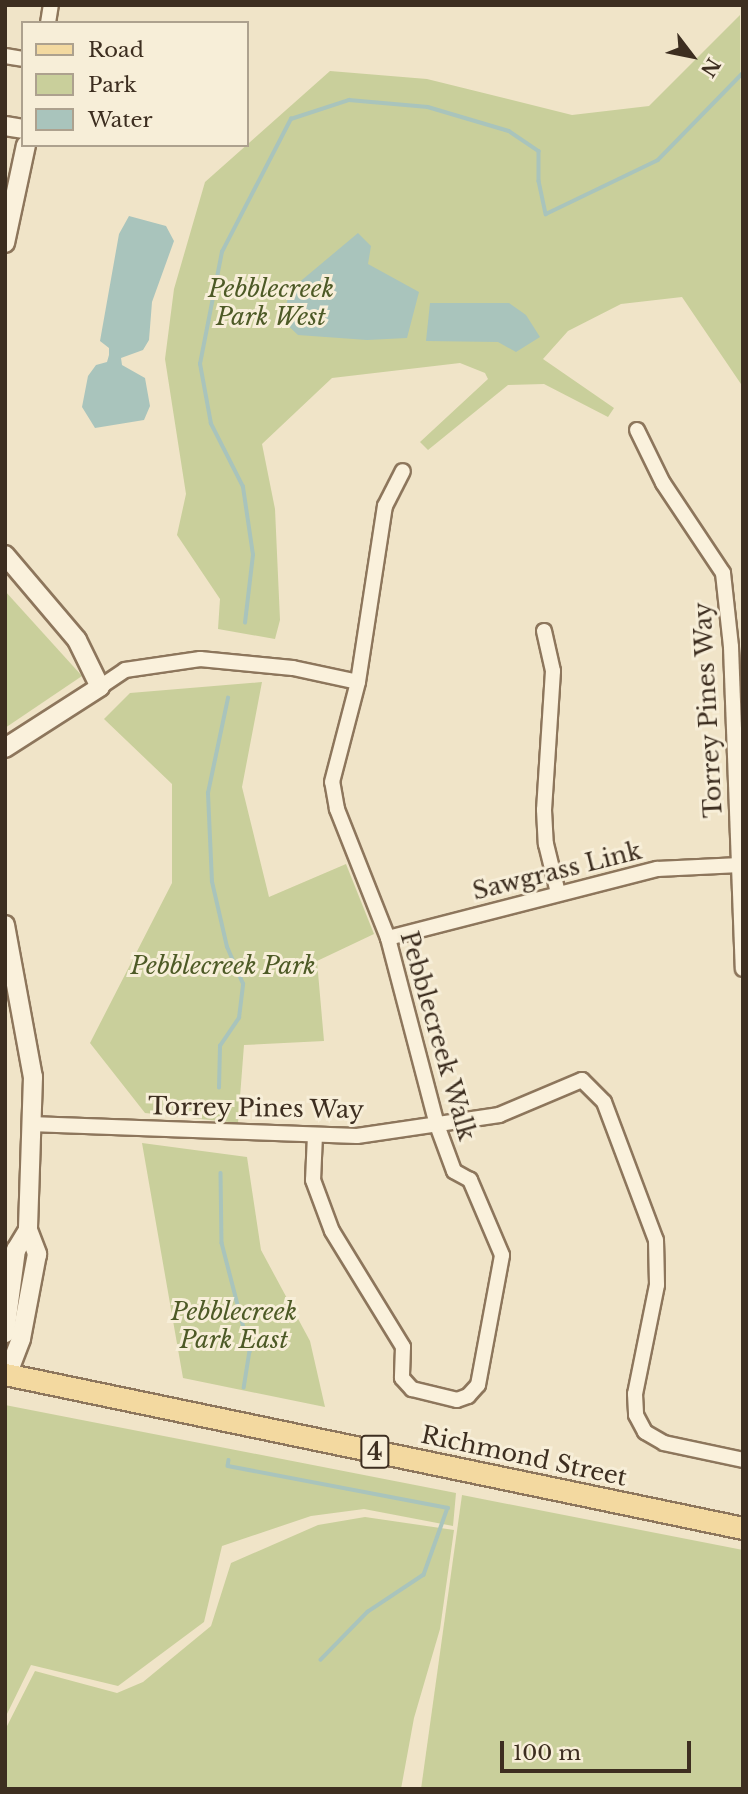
<!DOCTYPE html>
<html>
<head>
<meta charset="utf-8">
<style>
  body { margin:0 }
  #map { position:relative; width:748px; height:1794px; overflow:hidden; background:#f0e4c8; font-family:"Libre Baskerville",serif }
  div>[style] { position:absolute }
  .green>* { inset:0; background:#c9cf9b }
  .water>* { inset:0; background:#a9c4bc }
  .stream>* { height:3.5px; margin:-1.75px; padding:0 1.75px; transform-origin:1.75px; border-radius:1.75px; background:#a9c4bc }
  .roads { filter:drop-shadow(2px 0 #8d765c) drop-shadow(-2px 0 #8d765c) drop-shadow(0 2px #8d765c) drop-shadow(0 -2px #8d765c) }
  .minor>* { height:14px; margin:-7px; padding:0 7px; transform-origin:7px; border-radius:7px; background:#faf1dc }
  .tertiary>* { height:18px; margin:-9px; padding:0 9px; transform-origin:9px; border-radius:9px; background:#faf1dc }
  .primary>* { height:21px; margin:-10.5px; padding:0 10.5px; transform-origin:10.5px; border-radius:10.5px; background:#f3d9a0 }
  span { translate:-50% -50%; white-space:nowrap; text-align:center; line-height:1.15; -webkit-text-stroke:6px #f7eed8; paint-order:stroke }
  .shield-label span { padding:2px 5px; background:#f7eed8; border:2px solid; border-radius:5px; -webkit-text-stroke-width:0 }
  .shield-label { font-size:23px; color:#3d2e20; font-weight:700 }
  .park-label { font-size:24px; color:#4d5a26; font-style:italic }
  .street-label { font-size:24px; color:#3d2e20 }
  .frame { position:absolute; inset:0; border:7px solid #3d2e20; pointer-events:none }
  .legend { position:absolute; left:21px; top:21px; width:228px; height:126px; box-sizing:border-box; background:#f7eed8; border:2px solid #ada18e; margin:0; padding:9px 12px; list-style:none; font-size:21px; color:#3d2e20 }
  .legend li { display:flex; align-items:center; gap:14px; height:35px }
  .legend b { width:35px; border:2px solid #ada18e }
  .north { position:absolute; left:657px; top:21px; width:70px; height:70px; -webkit-text-stroke:5px #f7eed8; paint-order:stroke; rotate:122deg; font-size:19px; font-weight:700; line-height:28px; text-align:center; color:#3d2e20 }
  .north::after { content:''; display:block; margin:auto; width:24px; height:32px; background:#3d2e20; clip-path:polygon(50% 0,100% 100%,50% 72%,0 100%) }
  .scale { position:absolute; left:500px; top:1741px; width:191px; height:32px; box-sizing:border-box; border:4px solid #3d2e20; border-top:0; padding-left:9px; font-size:21px; line-height:24px; white-space:nowrap; color:#3d2e20; -webkit-text-stroke:5px #f7eed8; paint-order:stroke }
</style>
</head>
<body>
<div id="map">
  <div class="green">
    <div style="clip-path:polygon(740px 15px,743px 387px,682px 297px,621px 304px,568px 331px,543px 359px,614px 408px,608px 417px,544px 384px,508px 385px,428px 450px,420px 442px,488px 379px,485px 373px,460px 363px,332px 378px,262px 444px,275px 509px,280px 620px,275px 639px,218px 629px,220px 599px,177px 535px,186px 494px,165px 359px,174px 289px,205px 182px,330px 71px,427px 79px,572px 115px,649px 106px)"></div>
    <div style="clip-path:polygon(5px 591px,82px 676px,5px 728px)"></div>
    <div style="clip-path:polygon(262px 682px,242px 787px,269px 897px,346px 864px,374px 934px,317px 961px,324px 1041px,244px 1045px,238px 1123px,145px 1113px,90px 1043px,172px 883px,172px 784px,104px 719px,130px 693px)"></div>
    <div style="clip-path:polygon(142px 1143px,247px 1157px,261px 1250px,310px 1341px,325px 1407px,183px 1378px)"></div>
    <div style="clip-path:polygon(5px 1405px,456px 1493px,453px 1526px,364px 1509px,311px 1516px,222px 1546px,204px 1622px,118px 1686px,31px 1665px,5px 1718px)"></div>
    <div style="clip-path:polygon(462px 1495px,743px 1550px,743px 1789px,421px 1789px)"></div>
    <div style="clip-path:polygon(365px 1517px,454px 1530px,440px 1629px,414px 1718px,401px 1789px,5px 1789px,5px 1730px,35px 1671px,117px 1693px,143px 1682px,211px 1626px,231px 1563px,318px 1525px)"></div>
  </div>
  <div class="water">
    <div style="clip-path:polygon(129px 216px,166px 226px,174px 241px,152px 302px,149px 340px,143px 350px,121px 358px,122px 365px,145px 378px,150px 406px,144px 420px,95px 428px,82px 407px,88px 376px,96px 365px,107px 362px,109px 355px,109px 348px,100px 341px,119px 234px)"></div>
    <div style="clip-path:polygon(358px 233px,371px 246px,368px 264px,419px 292px,407px 338px,367px 340px,298px 335px,282px 320px,290px 290px)"></div>
    <div style="clip-path:polygon(430px 303px,509px 303px,526px 315px,540px 337px,516px 352px,498px 342px,426px 341px)"></div>
  </div>
  <div class="stream">
    <div style="left:245px;top:623px;width:68px;rotate:-83.3deg"></div>
    <div style="left:253px;top:555px;width:69px;rotate:-98.4deg"></div>
    <div style="left:243px;top:487px;width:71px;rotate:-116.9deg"></div>
    <div style="left:211px;top:424px;width:61px;rotate:-100.4deg"></div>
    <div style="left:200px;top:364px;width:114px;rotate:-78.9deg"></div>
    <div style="left:222px;top:252px;width:150px;rotate:-62.6deg"></div>
    <div style="left:291px;top:119px;width:61px;rotate:-18.1deg"></div>
    <div style="left:349px;top:100px;width:79px;rotate:5.1deg"></div>
    <div style="left:428px;top:107px;width:84px;rotate:16.5deg"></div>
    <div style="left:509px;top:131px;width:36px;rotate:34deg"></div>
    <div style="left:539px;top:151px;width:30px;rotate:90deg"></div>
    <div style="left:539px;top:181px;width:34px;rotate:78deg"></div>
    <div style="left:546px;top:214px;width:124px;rotate:-25.7deg"></div>
    <div style="left:658px;top:160px;width:122px;rotate:-45.7deg"></div>
    <div style="left:219px;top:1088px;width:42px;rotate:-88.6deg"></div>
    <div style="left:220px;top:1046px;width:34px;rotate:-56deg"></div>
    <div style="left:239px;top:1018px;width:34px;rotate:-83deg"></div>
    <div style="left:243px;top:984px;width:40px;rotate:-113.4deg"></div>
    <div style="left:227px;top:947px;width:67px;rotate:-103deg"></div>
    <div style="left:212px;top:882px;width:89px;rotate:-92.6deg"></div>
    <div style="left:208px;top:793px;width:97px;rotate:-78.1deg"></div>
    <div style="left:221px;top:1173px;width:70px;rotate:89.2deg"></div>
    <div style="left:222px;top:1243px;width:112px;rotate:75.5deg"></div>
    <div style="left:250px;top:1351px;width:37px;rotate:99deg"></div>
    <div style="left:229px;top:1460px;width:6px;rotate:99deg"></div>
    <div style="left:228px;top:1466px;width:224px;rotate:10.8deg"></div>
    <div style="left:448px;top:1508px;width:71px;rotate:109.7deg"></div>
    <div style="left:424px;top:1575px;width:67px;rotate:146.5deg"></div>
    <div style="left:368px;top:1612px;width:67px;rotate:134.4deg"></div>
  </div>
  <div class="roads">
    <div class="minor">
      <div style="left:48px;top:23px;width:18px;rotate:-81deg"></div>
      <div style="left:5px;top:56px;width:18px;rotate:9deg"></div>
      <div style="left:637px;top:430px;width:59px;rotate:63.9deg"></div>
      <div style="left:663px;top:483px;width:108px;rotate:56.3deg"></div>
      <div style="left:723px;top:573px;width:74px;rotate:83.8deg"></div>
      <div style="left:731px;top:647px;width:322px;rotate:87.9deg"></div>
      <div style="left:544px;top:631px;width:41px;rotate:77.3deg"></div>
      <div style="left:553px;top:671px;width:139px;rotate:93.7deg"></div>
      <div style="left:544px;top:810px;width:34px;rotate:87deg"></div>
      <div style="left:546px;top:844px;width:50px;rotate:76.2deg"></div>
      <div style="left:100px;top:687px;width:30px;rotate:-34deg"></div>
      <div style="left:125px;top:670px;width:76px;rotate:-8.3deg"></div>
      <div style="left:200px;top:659px;width:93px;rotate:5.5deg"></div>
      <div style="left:293px;top:668px;width:66px;rotate:12.2deg"></div>
      <div style="left:388px;top:938px;width:278px;rotate:-14.4deg"></div>
      <div style="left:657px;top:869px;width:83px;rotate:-2.8deg"></div>
      <div style="left:30px;top:1124px;width:327px;rotate:2.1deg"></div>
      <div style="left:357px;top:1136px;width:144px;rotate:-8.4deg"></div>
      <div style="left:499px;top:1115px;width:90px;rotate:-22.9deg"></div>
      <div style="left:582px;top:1080px;width:31px;rotate:45deg"></div>
      <div style="left:604px;top:1102px;width:147px;rotate:69.4deg"></div>
      <div style="left:656px;top:1240px;width:45px;rotate:88.7deg"></div>
      <div style="left:657px;top:1285px;width:111px;rotate:101.4deg"></div>
      <div style="left:635px;top:1394px;width:21px;rotate:87deg"></div>
      <div style="left:636px;top:1415px;width:19px;rotate:62deg"></div>
      <div style="left:645px;top:1432px;width:22px;rotate:30deg"></div>
      <div style="left:664px;top:1443px;width:81px;rotate:12.1deg"></div>
      <div style="left:315px;top:1135px;width:45px;rotate:92.5deg"></div>
      <div style="left:313px;top:1180px;width:54px;rotate:69.6deg"></div>
      <div style="left:332px;top:1231px;width:136px;rotate:58.5deg"></div>
      <div style="left:403px;top:1347px;width:31px;rotate:92deg"></div>
      <div style="left:402px;top:1378px;width:15px;rotate:48deg"></div>
      <div style="left:412px;top:1389px;width:46px;rotate:13.7deg"></div>
      <div style="left:457px;top:1400px;width:12px;rotate:-20deg"></div>
      <div style="left:468px;top:1396px;width:15px;rotate:-48deg"></div>
      <div style="left:478px;top:1385px;width:132px;rotate:-79.5deg"></div>
      <div style="left:502px;top:1255px;width:82px;rotate:-113.1deg"></div>
      <div style="left:470px;top:1180px;width:18px;rotate:-151deg"></div>
      <div style="left:454px;top:1171px;width:49px;rotate:-110.3deg"></div>
      <div style="left:437px;top:1125px;width:193px;rotate:-104.7deg"></div>
      <div style="left:388px;top:938px;width:139px;rotate:-111.6deg"></div>
      <div style="left:337px;top:809px;width:27px;rotate:-100deg"></div>
      <div style="left:332px;top:782px;width:103px;rotate:-75.4deg"></div>
      <div style="left:358px;top:682px;width:178px;rotate:-81.3deg"></div>
      <div style="left:385px;top:506px;width:39px;rotate:-63deg"></div>
    </div>
    <div class="tertiary">
      <div style="left:5px;top:126px;width:18px;rotate:9deg"></div>
      <div style="left:5px;top:243px;width:100px;rotate:-77.9deg"></div>
      <div style="left:5px;top:555px;width:111px;rotate:49.7deg"></div>
      <div style="left:77px;top:640px;width:52px;rotate:63.9deg"></div>
      <div style="left:100px;top:687px;width:113px;rotate:147.3deg"></div>
      <div style="left:5px;top:925px;width:155px;rotate:79.6deg"></div>
      <div style="left:33px;top:1077px;width:153px;rotate:91.9deg"></div>
      <div style="left:28px;top:1230px;width:26px;rotate:69deg"></div>
      <div style="left:37px;top:1254px;width:86px;rotate:100.7deg"></div>
      <div style="left:21px;top:1339px;width:39px;rotate:111deg"></div>
      <div style="left:5px;top:1333px;width:84px;rotate:-82.5deg"></div>
      <div style="left:16px;top:1250px;width:23px;rotate:-59deg"></div>
    </div>
    <div class="primary">
      <div style="left:5px;top:1374px;width:754px;rotate:11.79deg"></div>
    </div>
  </div>
  <div class="shield-label">
    <span style="left:375px;top:1452px">4</span>
  </div>
  <div class="park-label">
    <span style="left:271px;top:303px">Pebblecreek<br>Park West</span>
    <span style="left:223px;top:966px">Pebblecreek Park</span>
    <span style="left:234px;top:1326px">Pebblecreek<br>Park East</span>
  </div>
  <div class="street-label">
    <span style="left:708px;top:710px;rotate:-93deg">Torrey Pines Way</span>
    <span style="left:557px;top:871px;rotate:-14deg">Sawgrass Link</span>
    <span style="left:438px;top:1036px;rotate:74deg">Pebblecreek Walk</span>
    <span style="left:256px;top:1108px;rotate:1deg">Torrey Pines Way</span>
    <span style="left:524px;top:1456px;rotate:12deg">Richmond Street</span>
  </div>
  <div class="frame"></div>
  <ul class="legend">
  <li><b style="height:9px;background:#f3d9a0"></b>Road</li>
  <li><b style="height:19px;background:#c9cf9b"></b>Park</li>
  <li><b style="height:19px;background:#a9c4bc"></b>Water</li>
  </ul>
  <div class="north">N</div>
  <div class="scale">100 m</div>
</div>
</body>
</html>
